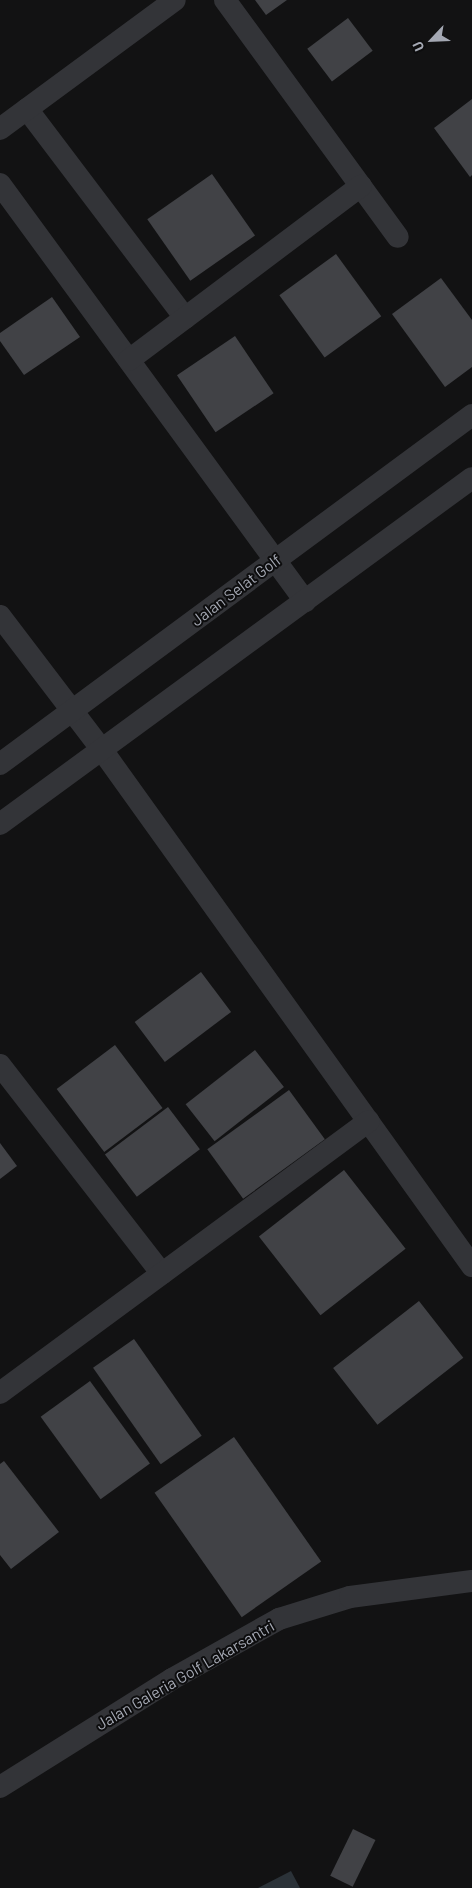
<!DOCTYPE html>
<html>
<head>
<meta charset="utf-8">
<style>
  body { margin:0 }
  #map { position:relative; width:472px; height:1888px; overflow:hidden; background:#121213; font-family:Barlow,sans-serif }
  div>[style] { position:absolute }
  .water>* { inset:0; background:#2b3238 }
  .building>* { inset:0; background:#414246; transform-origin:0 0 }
  .minor>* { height:22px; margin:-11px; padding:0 11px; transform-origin:11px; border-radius:11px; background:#333438 }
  span { translate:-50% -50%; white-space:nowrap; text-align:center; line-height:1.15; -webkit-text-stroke:4px #0d0d0e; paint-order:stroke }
  .street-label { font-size:16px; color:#a4a8b3 }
  .north { position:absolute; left:407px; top:15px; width:50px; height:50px; -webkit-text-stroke:4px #0d0d0e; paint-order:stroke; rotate:245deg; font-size:14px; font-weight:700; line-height:20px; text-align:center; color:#a4a8b3 }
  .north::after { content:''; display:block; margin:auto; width:18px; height:22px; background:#a4a8b3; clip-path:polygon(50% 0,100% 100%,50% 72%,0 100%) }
</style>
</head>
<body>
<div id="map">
  <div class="water">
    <div style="clip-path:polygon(291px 1871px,300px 1888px,258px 1888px)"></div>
  </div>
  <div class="building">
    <div style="clip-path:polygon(255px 0,287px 0,266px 15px)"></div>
    <div style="left:348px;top:18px;width:41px;height:51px;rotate:53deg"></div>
    <div style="clip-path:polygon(472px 99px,472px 175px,470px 177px,434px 128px)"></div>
    <div style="left:212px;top:174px;width:75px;height:79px;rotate:55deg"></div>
    <div style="left:336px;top:254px;width:77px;height:70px;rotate:54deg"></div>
    <div style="clip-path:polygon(441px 278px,472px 320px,472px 367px,445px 387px,392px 314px)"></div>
    <div style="clip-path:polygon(52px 297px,80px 337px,24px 375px,0 341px,0 333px)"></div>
    <div style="left:235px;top:336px;width:69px;height:70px;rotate:56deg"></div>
    <div style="left:201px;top:972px;width:50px;height:83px;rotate:53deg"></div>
    <div style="left:115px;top:1045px;width:79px;height:73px;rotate:53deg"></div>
    <div style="left:255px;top:1050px;width:47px;height:88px;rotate:52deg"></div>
    <div style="left:289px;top:1090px;width:61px;height:101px;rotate:54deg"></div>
    <div style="left:168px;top:1107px;width:53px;height:79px;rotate:53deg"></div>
    <div style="clip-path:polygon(0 1143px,17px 1166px,0 1179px)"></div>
    <div style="left:344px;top:1170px;width:100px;height:108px;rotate:52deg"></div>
    <div style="left:419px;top:1301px;width:72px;height:109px;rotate:52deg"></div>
    <div style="left:134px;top:1339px;width:118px;height:50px;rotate:55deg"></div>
    <div style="left:90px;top:1381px;width:102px;height:61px;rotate:54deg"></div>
    <div style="left:234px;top:1437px;width:152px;height:97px;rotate:55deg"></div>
    <div style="clip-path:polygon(4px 1461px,59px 1532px,11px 1569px,0 1555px,0 1464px)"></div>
    <div style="left:353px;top:1829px;width:25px;height:52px;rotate:26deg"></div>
  </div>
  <div class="minor">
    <div style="left:225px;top:0;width:293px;rotate:53.9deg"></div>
    <div style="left:27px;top:109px;width:262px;rotate:52.9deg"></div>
    <div style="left:0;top:129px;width:217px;rotate:-36.4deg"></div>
    <div style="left:0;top:184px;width:517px;rotate:53.82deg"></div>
    <div style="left:129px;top:360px;width:290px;rotate:-36.9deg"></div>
    <div style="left:0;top:616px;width:168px;rotate:52.7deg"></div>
    <div style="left:102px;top:750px;width:635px;rotate:54.36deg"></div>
    <div style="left:0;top:764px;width:587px;rotate:-36.48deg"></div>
    <div style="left:0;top:824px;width:585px;rotate:-36.24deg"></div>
    <div style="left:0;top:1065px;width:264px;rotate:52.2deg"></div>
    <div style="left:0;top:1393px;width:458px;rotate:-36.4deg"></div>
    <div style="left:0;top:1787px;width:203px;rotate:-32.1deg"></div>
    <div style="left:172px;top:1679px;width:123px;rotate:-29.3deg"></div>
    <div style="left:279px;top:1619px;width:74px;rotate:-17.2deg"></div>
    <div style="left:350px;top:1597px;width:123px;rotate:-7.5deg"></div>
  </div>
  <div class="street-label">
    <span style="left:236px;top:590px;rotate:-37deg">Jalan Selat Golf</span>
    <span style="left:185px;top:1675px;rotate:-30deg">Jalan Galeria Golf Lakarsantri</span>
  </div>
  <div class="north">U</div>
</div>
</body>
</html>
